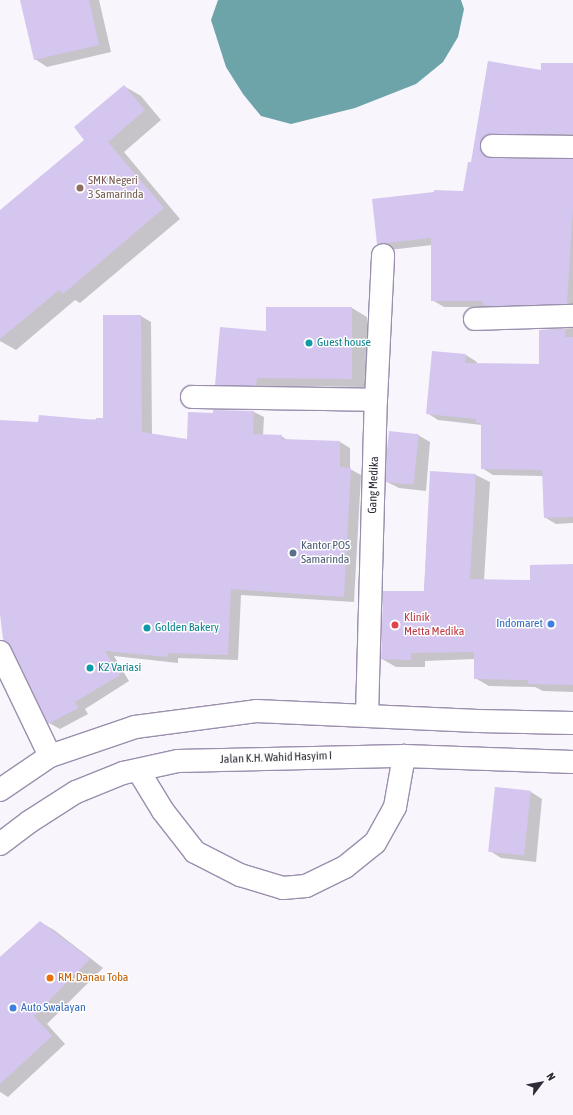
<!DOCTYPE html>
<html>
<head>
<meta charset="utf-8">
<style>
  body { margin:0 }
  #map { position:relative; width:573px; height:1115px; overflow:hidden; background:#f8f5fc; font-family:"Asap Condensed",sans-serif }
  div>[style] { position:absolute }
  .water>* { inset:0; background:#6ca4aa }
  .shadow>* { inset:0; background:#0003 }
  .building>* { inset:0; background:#d5c6ef; transform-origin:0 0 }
  .roads { filter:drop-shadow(1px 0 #9a8fad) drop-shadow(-1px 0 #9a8fad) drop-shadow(0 1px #9a8fad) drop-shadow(0 -1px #9a8fad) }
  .minor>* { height:22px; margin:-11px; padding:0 11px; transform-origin:11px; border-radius:11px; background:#fff }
  .major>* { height:22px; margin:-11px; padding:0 11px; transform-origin:11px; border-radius:11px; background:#fff }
  .dots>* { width:11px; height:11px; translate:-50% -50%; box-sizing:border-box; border:2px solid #fff; border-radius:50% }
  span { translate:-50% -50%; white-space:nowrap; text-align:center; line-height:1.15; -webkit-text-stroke:3px #fff; paint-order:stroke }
  .education-label { font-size:12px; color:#785e54 }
  .left { translate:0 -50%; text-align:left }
  .culture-label { font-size:12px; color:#0d838f }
  .street-label { font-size:12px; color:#2f2a36 }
  .service-label { font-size:12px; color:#4e5e75 }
  .health-label { font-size:12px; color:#be3a42 }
  .shop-label { font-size:12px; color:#366cbe }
  .right { translate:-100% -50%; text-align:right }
  .food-label { font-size:12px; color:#c56008 }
  .north { position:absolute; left:521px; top:1063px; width:40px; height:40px; -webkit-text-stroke:3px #fff; paint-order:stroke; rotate:58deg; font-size:11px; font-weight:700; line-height:16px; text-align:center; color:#2f2a36 }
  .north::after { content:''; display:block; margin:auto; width:14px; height:18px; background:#2f2a36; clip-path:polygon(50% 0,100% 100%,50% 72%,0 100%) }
</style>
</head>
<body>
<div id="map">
  <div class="water">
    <div style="clip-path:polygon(218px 0,461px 0,464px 9px,458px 37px,443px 62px,416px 84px,355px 108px,291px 124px,261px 116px,243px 94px,226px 67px,211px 20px)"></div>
  </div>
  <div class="shadow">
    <div style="clip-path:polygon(26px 0,99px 0,111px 52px,47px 67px,35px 59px)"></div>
    <div style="clip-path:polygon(488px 62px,542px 71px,573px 64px,573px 140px,491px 153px,492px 160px,573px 160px,573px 310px,495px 311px,488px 307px,444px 307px,432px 300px,432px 245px,389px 250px,378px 243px,464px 192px,472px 163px)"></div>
    <div style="clip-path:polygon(124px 86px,141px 96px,161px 120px,124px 152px,180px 219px,80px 303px,75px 300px,16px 350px,0 341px,0 212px,86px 140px)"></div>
    <div style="clip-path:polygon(352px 308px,367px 317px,367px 387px,271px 386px,271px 393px,231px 393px,216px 384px,267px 332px)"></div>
    <div style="clip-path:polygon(141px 316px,151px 322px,152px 435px,188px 440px,214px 414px,214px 411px,254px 412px,264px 417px,263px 436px,281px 436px,289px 441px,340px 442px,350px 448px,350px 469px,361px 475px,354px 602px,241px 595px,238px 660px,178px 658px,178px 663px,114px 656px,129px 681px,85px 709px,88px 714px,60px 729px,49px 723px,0 584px,0 421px,39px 423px,104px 419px)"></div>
    <div style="clip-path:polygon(573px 328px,573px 523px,556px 524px,544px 517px,543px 476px,493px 475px,482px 468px,482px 425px,438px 420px,427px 413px,466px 355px,477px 362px,477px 364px,540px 365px,540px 330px)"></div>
    <div style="clip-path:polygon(418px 435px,430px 442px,426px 491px,399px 488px,387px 482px)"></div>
    <div style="clip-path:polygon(431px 472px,476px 475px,490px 482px,484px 581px,531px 581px,573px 566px,573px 692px,543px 691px,535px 687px,489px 686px,475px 678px,475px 659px,425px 661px,425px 667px,396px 667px,382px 659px,424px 592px)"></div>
    <div style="clip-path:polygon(531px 792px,542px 799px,536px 862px,501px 858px,490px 851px)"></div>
    <div style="clip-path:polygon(40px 922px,54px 930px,103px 968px,47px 1024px,65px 1044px,8px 1097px,0 1092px,0 957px)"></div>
  </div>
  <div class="building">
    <div style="clip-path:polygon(20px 0,89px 0,99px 45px,34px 60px)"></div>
    <div style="clip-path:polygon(488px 61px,541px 70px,541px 63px,573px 63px,573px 134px,492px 134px,486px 135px,481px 139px,480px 145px,481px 152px,486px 157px,492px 158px,573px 159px,573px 209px,567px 304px,496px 306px,482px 305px,483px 301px,431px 301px,431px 238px,377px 244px,372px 199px,434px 192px,434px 190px,463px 191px,468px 162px,471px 162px)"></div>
    <div style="clip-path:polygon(124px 85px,145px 110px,108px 142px,164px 208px,63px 294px,59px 290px,0 339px,0 210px,84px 140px,74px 127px)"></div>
    <div style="clip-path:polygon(266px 307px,352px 307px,352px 379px,257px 378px,256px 386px,215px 385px,220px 327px,266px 331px)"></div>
    <div style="clip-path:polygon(103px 315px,141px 315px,142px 432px,187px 439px,188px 412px,213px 413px,213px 410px,254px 411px,253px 434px,282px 435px,281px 439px,340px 441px,340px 467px,351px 468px,344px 597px,231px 589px,228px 655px,168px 653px,167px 657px,105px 651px,120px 675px,75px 702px,78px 708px,48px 724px,11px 647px,3px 639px,0 614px,0 420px,38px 422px,39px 415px,96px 420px,96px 418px,103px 418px)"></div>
    <div style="clip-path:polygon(566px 329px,565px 337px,573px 337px,573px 517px,544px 518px,542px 470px,481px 469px,481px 423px,476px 423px,476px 419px,426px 414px,432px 351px,466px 354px,465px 363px,539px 364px,539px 330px)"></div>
    <div style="left:389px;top:431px;width:30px;height:51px;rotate:6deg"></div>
    <div style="clip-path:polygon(430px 471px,476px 474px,470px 579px,530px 580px,530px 565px,573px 564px,573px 685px,528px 684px,528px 680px,474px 679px,474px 652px,411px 653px,411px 660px,381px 659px,383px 591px,424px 591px)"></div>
    <div style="left:495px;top:787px;width:36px;height:65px;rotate:6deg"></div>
    <div style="clip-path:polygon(40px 921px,90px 959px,34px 1016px,52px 1036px,0 1084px,0 957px)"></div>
  </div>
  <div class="roads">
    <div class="minor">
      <div style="left:492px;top:146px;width:81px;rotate:0.7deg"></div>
      <div style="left:475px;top:319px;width:98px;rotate:-1.8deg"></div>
      <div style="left:192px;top:397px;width:184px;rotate:0.9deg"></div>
      <div style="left:0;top:652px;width:115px;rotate:64.3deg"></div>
      <div style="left:367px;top:715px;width:315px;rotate:-88.4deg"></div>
      <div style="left:376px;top:400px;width:145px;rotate:-87.2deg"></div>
      <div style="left:138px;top:770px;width:48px;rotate:58.6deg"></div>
      <div style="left:163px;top:811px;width:52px;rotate:52deg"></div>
      <div style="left:195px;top:852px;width:51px;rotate:27.1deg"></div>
      <div style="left:240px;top:875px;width:45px;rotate:16.8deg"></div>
      <div style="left:283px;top:888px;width:23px;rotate:-5deg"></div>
      <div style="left:306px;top:886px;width:43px;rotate:-26deg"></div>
      <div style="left:345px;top:867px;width:38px;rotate:-39deg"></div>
      <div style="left:375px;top:843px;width:41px;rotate:-60.9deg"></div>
      <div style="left:395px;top:807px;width:52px;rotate:-80deg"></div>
    </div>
    <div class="major">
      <div style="left:0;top:790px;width:60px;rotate:-34.2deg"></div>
      <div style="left:50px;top:756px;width:90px;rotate:-18.8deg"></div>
      <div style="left:135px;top:727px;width:122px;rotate:-7.5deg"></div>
      <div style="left:256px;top:711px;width:222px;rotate:2.6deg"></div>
      <div style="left:478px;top:721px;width:95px;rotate:1.2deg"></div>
      <div style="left:0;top:844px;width:36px;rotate:-37deg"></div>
      <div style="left:29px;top:822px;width:56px;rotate:-32.6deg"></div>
      <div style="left:76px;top:792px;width:51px;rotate:-22deg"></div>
      <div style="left:123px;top:773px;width:56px;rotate:-12.3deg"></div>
      <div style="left:178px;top:761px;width:226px;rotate:-1.3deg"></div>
      <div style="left:404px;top:756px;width:169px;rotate:2deg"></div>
    </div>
  </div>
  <div class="dots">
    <div style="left:80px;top:188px;background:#8d6e63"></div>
    <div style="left:309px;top:343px;background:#0f9aa8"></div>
    <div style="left:293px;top:553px;background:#5c6f8a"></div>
    <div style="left:551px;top:624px;background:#3f7fe0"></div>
    <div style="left:395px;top:625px;background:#e0444e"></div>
    <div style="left:147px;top:628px;background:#0f9aa8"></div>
    <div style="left:90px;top:668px;background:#0f9aa8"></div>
    <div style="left:50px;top:978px;background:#e8710a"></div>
    <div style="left:13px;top:1008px;background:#3f7fe0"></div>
  </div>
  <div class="education-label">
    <span class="left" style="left:88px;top:188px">SMK Negeri<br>3 Samarinda</span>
  </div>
  <div class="culture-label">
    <span class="left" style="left:317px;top:343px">Guest house</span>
    <span class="left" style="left:155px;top:628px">Golden Bakery</span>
    <span class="left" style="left:98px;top:668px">K2 Variasi</span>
  </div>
  <div class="street-label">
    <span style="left:374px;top:485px;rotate:-88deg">Gang Medika</span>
    <span style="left:276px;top:758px;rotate:-2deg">Jalan K.H. Wahid Hasyim I</span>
  </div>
  <div class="service-label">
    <span class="left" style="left:301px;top:553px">Kantor POS<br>Samarinda</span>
  </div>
  <div class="health-label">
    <span class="left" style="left:404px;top:625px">Klinik<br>Metta Medika</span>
  </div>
  <div class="shop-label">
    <span class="right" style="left:543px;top:624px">Indomaret</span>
    <span class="left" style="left:21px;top:1008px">Auto Swalayan</span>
  </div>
  <div class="food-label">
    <span class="left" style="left:58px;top:978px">RM. Danau Toba</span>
  </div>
  <div class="north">N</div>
</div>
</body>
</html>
